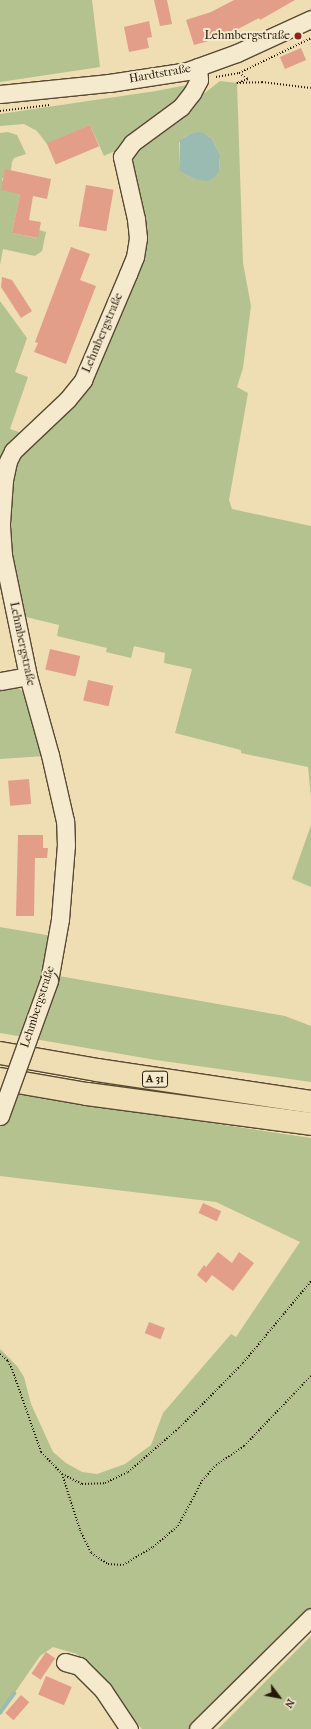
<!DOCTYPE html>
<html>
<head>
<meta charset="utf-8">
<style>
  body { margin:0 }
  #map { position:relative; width:311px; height:1729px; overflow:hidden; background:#efddb3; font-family:"IM FELL French Canon",serif }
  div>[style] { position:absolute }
  .green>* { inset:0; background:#b4c290 }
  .water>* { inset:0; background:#9abbb2 }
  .stream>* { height:3.5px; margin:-1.75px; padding:0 1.75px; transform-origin:1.75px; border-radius:1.75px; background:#9abbb2 }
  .building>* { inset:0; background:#e39e89; transform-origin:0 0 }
  .path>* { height:2px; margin-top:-1px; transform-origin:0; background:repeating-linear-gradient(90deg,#251808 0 1px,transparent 0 3px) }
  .roads { filter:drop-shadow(1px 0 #584933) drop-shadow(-1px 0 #584933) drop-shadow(0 1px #584933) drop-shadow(0 -1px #584933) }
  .minor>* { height:17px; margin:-8.5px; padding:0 8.5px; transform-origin:8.5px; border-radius:8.5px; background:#f5e9ce }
  .highway>* { height:22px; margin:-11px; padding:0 11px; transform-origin:11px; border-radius:11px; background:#efddb3 }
  .bridges { filter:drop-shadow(1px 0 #584933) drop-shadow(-1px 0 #584933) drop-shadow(0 1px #584933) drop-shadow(0 -1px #584933) }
  .minor-bridge>* { height:17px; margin:-8.5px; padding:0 8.5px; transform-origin:8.5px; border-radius:8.5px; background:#f5e9ce }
  .dots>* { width:11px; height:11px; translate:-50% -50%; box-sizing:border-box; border:2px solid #f5e9ce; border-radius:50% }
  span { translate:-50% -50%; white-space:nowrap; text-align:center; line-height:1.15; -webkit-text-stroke:4px #f5e9ce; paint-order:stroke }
  .shield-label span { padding:1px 3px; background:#f5e9ce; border:1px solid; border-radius:3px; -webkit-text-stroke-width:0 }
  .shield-label { font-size:11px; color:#251808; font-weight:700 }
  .poi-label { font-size:12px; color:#251808 }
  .right { translate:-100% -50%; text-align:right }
  .street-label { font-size:12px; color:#251808 }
  .north { position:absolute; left:259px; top:1677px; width:40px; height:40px; -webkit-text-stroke:3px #f5e9ce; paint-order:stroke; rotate:122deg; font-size:11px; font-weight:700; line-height:16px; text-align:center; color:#251808 }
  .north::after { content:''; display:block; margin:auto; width:14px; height:18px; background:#251808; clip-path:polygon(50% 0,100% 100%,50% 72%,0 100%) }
</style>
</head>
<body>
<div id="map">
  <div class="green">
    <div style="clip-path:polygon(0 0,92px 0,100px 67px,0 82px)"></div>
    <div style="clip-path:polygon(evenodd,220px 81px,237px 83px,243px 263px,251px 306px,243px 368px,237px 387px,248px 393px,229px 500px,232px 509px,311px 526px,311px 798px,308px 767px,241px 753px,241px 750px,175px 733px,192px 669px,164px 663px,165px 653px,134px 646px,131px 658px,106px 652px,107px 648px,57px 636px,59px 625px,22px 616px,5px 518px,16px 453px,55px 419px,144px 247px,129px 152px,220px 81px,204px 133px,212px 139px,220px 155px,219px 171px,194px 179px,179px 171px,179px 143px,183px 138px,190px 134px,204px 133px)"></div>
    <div style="clip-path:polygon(192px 84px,188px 91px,119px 149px,104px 156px,90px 125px,47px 144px,37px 131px,24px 124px,0 126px,0 114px,156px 91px)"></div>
    <div style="clip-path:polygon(8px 132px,17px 135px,26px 154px,14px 158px,12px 162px,11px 170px,2px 179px,3px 182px,20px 194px,12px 233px,37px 238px,39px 230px,46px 232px,42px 251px,35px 256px,3px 249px,0 265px,0 133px)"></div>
    <div style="clip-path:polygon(0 301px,27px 338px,15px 372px,28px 377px,10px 429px,19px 432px,18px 440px,0 480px)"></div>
    <div style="clip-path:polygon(0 685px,12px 685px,20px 689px,28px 698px,45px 756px,0 759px)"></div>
    <div style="clip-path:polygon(311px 825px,311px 887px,292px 879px)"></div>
    <div style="clip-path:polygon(0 927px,52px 936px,61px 959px,59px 976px,285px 1016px,311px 1026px,311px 1082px,156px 1060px,0 1033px)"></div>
    <div style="clip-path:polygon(13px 1093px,311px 1138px,311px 1611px,193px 1729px,142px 1729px,77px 1654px,53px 1647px,40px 1656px,0 1714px,0 1349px,17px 1366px,24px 1377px,31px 1404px,53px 1452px,66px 1463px,82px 1472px,97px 1474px,125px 1464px,151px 1445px,163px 1413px,231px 1334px,236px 1337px,300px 1242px,216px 1202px,0 1176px,0 1127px)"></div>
    <div style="clip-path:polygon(311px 1636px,311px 1729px,218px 1729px)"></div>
  </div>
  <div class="water">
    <div style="clip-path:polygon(199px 132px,204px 133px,212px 139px,220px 155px,219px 171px,215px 177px,208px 181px,194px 179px,179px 171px,180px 140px,190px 134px)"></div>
  </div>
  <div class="stream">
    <div style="left:0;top:1713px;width:24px;rotate:-54deg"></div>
  </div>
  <div class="building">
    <div style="clip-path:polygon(154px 0,167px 0,172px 24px,160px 26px)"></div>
    <div style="clip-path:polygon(234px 0,295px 0,260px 20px,259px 18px,223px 37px,194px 45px,186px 20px,211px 12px)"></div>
    <div style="clip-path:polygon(149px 21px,152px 37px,147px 38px,149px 48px,129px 52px,124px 27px)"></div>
    <div style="left:301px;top:48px;width:13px;height:23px;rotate:67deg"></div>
    <div style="left:90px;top:125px;width:23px;height:47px;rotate:67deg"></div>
    <div style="clip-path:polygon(5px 169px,51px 179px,47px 199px,33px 196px,29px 220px,41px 222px,38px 238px,12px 233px,20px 194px,1px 190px)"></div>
    <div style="left:86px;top:185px;width:28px;height:42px;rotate:10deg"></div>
    <div style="clip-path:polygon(71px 247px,90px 254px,80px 280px,96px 286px,66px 364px,34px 352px,38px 343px,35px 342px)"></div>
    <div style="clip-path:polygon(2px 277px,12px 280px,32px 311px,21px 318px,1px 287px)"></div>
    <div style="left:50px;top:649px;width:31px;height:21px;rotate:13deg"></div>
    <div style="left:88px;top:680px;width:26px;height:21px;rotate:13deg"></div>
    <div style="left:29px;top:779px;width:25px;height:21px;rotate:85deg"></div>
    <div style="clip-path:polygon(18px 835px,43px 835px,43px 848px,48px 848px,47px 858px,35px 858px,34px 916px,16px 916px)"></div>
    <div style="left:203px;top:1203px;width:20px;height:11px;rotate:24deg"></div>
    <div style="clip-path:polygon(218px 1252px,232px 1263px,239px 1252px,254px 1263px,233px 1291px,212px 1275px,206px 1283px,197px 1275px,204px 1265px,206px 1267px)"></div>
    <div style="left:149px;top:1322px;width:17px;height:12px;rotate:21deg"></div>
    <div style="left:46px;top:1652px;width:11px;height:26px;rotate:34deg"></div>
    <div style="left:46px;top:1676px;width:28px;height:20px;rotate:23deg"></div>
    <div style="left:21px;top:1695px;width:11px;height:24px;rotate:41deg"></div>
  </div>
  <div class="path">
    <div style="left:239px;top:73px;width:11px;rotate:34deg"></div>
    <div style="left:248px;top:79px;width:12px;rotate:160deg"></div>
    <div style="left:237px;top:83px;width:25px;rotate:-2deg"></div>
    <div style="left:262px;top:82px;width:49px;rotate:7deg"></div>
    <div style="left:216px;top:77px;width:23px;rotate:-10deg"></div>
    <div style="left:239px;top:73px;width:80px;rotate:-25.9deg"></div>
    <div style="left:0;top:111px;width:50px;rotate:-6.8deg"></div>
    <div style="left:0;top:1354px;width:11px;rotate:41deg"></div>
    <div style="left:8px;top:1361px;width:9px;rotate:63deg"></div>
    <div style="left:12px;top:1369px;width:88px;rotate:70.7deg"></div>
    <div style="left:41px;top:1452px;width:30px;rotate:46deg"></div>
    <div style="left:62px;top:1474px;width:22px;rotate:27deg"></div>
    <div style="left:82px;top:1484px;width:23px;rotate:-2deg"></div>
    <div style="left:105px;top:1483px;width:25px;rotate:-26deg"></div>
    <div style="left:128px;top:1472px;width:67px;rotate:-40.8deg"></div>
    <div style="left:179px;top:1428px;width:91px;rotate:-45.4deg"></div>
    <div style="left:243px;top:1363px;width:107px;rotate:-50.3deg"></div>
    <div style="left:62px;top:1474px;width:59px;rotate:72.2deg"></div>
    <div style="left:80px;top:1530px;width:25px;rotate:64deg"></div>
    <div style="left:91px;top:1553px;width:20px;rotate:33deg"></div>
    <div style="left:108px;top:1564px;width:15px;rotate:4deg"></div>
    <div style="left:123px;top:1565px;width:35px;rotate:-31deg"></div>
    <div style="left:153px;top:1547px;width:33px;rotate:-40deg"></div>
    <div style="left:178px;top:1526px;width:51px;rotate:-61.9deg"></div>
    <div style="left:202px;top:1481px;width:21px;rotate:-49deg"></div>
    <div style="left:216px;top:1465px;width:34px;rotate:-34deg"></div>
    <div style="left:244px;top:1446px;width:97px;rotate:-46.3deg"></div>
  </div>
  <div class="roads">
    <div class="minor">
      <div style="left:0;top:94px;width:110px;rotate:-5.8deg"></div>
      <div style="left:109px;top:83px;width:79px;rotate:-8.7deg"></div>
      <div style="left:187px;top:71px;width:53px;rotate:-19.8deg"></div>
      <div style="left:237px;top:53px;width:81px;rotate:-24.7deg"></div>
      <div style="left:0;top:681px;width:28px;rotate:-10deg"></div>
      <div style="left:49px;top:981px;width:63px;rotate:-79.9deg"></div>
      <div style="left:60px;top:919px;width:74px;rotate:-85.4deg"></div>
      <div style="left:66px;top:845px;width:24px;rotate:-92deg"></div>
      <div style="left:65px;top:821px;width:68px;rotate:-102.8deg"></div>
      <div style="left:50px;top:755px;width:82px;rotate:-105.6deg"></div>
      <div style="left:28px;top:676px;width:124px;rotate:-101.7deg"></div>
      <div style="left:3px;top:555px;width:32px;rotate:-94deg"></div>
      <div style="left:1px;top:523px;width:43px;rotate:-86deg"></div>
      <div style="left:4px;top:480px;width:19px;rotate:-78deg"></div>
      <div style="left:8px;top:461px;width:11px;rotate:-63deg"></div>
      <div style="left:13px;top:451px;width:74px;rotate:-43.4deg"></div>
      <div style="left:67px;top:400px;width:26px;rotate:-51deg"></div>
      <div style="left:83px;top:380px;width:115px;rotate:-67deg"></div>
      <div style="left:128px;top:274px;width:18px;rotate:-68deg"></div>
      <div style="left:135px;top:257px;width:19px;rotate:-81deg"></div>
      <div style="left:138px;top:238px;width:19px;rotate:-96deg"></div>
      <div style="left:136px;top:219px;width:64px;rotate:-102.7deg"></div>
      <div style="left:122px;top:157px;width:17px;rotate:-54deg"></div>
      <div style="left:132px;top:143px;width:61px;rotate:-36.3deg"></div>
      <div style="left:181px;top:107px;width:18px;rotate:-52deg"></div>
      <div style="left:192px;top:93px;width:15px;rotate:-62deg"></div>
      <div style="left:199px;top:80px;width:13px;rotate:-94deg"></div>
      <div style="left:65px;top:1662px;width:15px;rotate:16deg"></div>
      <div style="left:79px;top:1666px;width:34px;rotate:45deg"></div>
      <div style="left:103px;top:1690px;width:47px;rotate:56.3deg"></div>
      <div style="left:198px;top:1729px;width:159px;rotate:-44.7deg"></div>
    </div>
    <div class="highway">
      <div style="left:0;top:1053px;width:98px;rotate:9.9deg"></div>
      <div style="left:97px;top:1070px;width:216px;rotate:8.5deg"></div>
      <div style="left:0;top:1079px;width:88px;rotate:9.8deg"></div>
      <div style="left:87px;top:1094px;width:226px;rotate:7.6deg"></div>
    </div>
  </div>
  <div class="bridges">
    <div class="minor-bridge">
      <div style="left:0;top:1116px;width:144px;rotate:-70.1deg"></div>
    </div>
  </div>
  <div class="dots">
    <div style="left:298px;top:36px;background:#8f2418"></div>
  </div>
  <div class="shield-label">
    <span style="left:155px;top:1079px">A 31</span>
  </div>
  <div class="poi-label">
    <span class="right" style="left:290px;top:36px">Lehmbergstraße</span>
  </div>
  <div class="street-label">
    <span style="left:160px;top:74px;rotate:-10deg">Hardtstraße</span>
    <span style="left:103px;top:333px;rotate:-67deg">Lehmbergstraße</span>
    <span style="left:22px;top:644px;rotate:78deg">Lehmbergstraße</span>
    <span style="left:38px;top:1007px;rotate:-72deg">Lehmbergstraße</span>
  </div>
  <div class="north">N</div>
</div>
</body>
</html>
